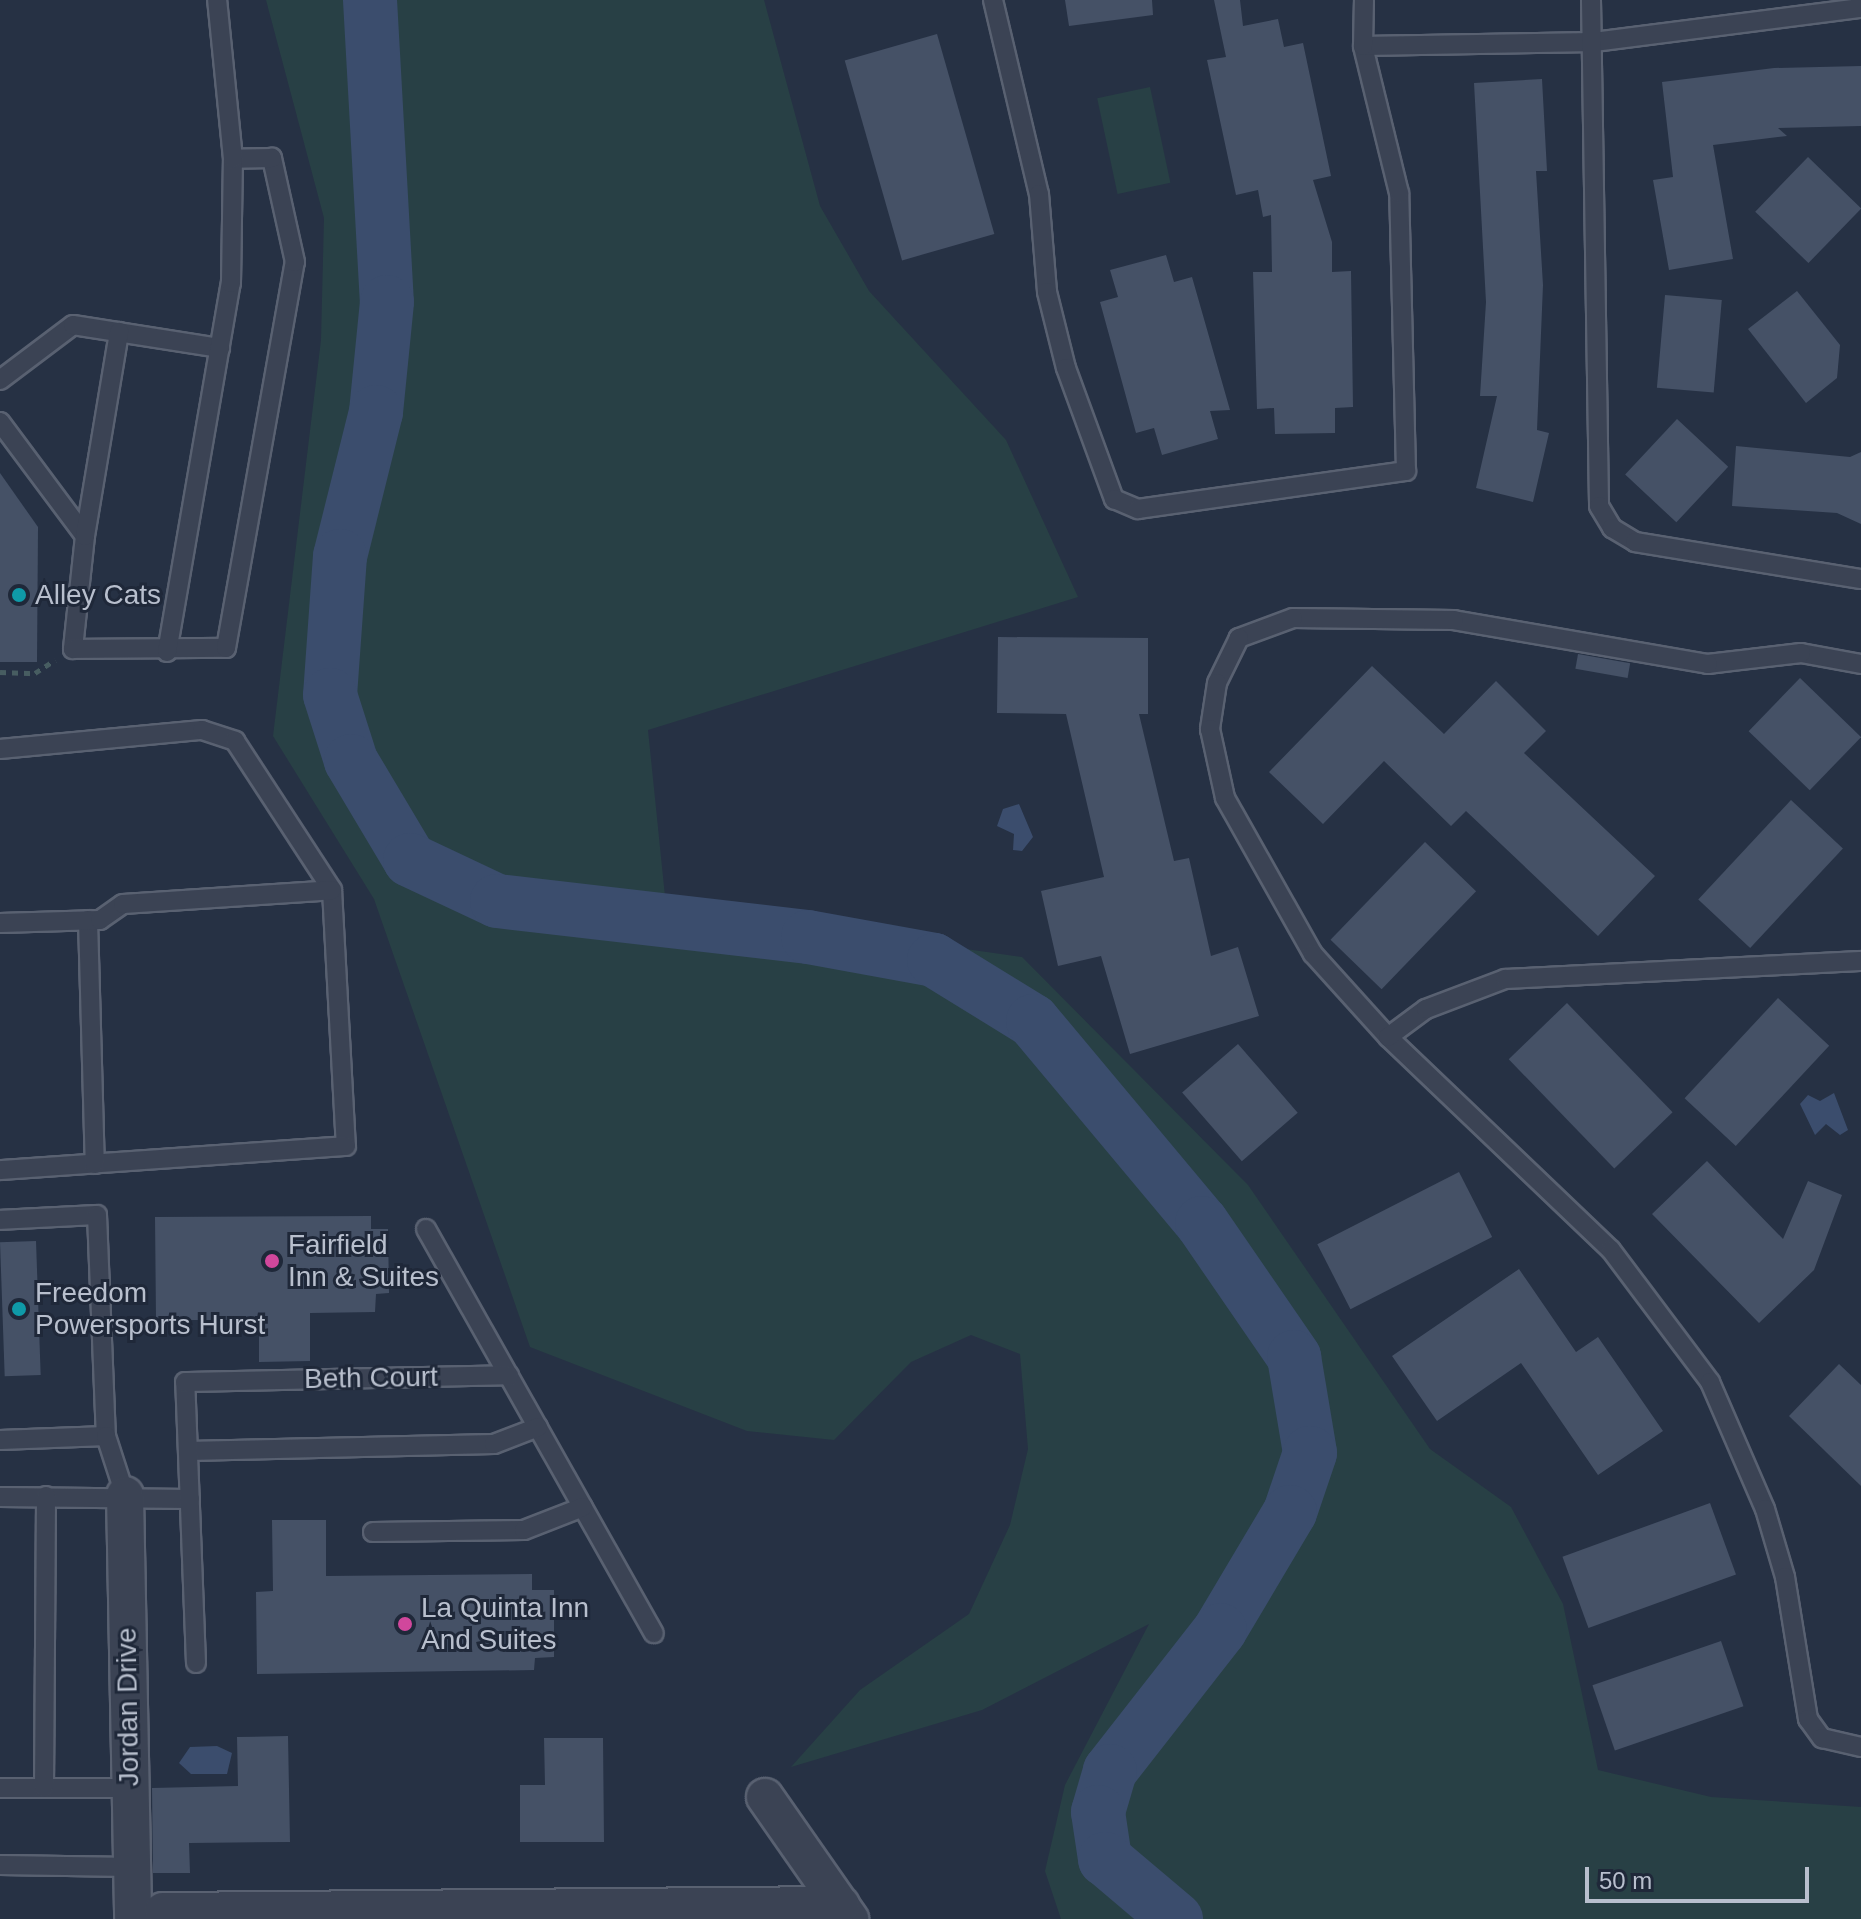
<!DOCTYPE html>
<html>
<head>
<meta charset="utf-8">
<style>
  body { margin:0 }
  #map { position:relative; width:1861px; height:1919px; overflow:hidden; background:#263144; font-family:Arial,sans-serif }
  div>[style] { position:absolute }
  .green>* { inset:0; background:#284045; transform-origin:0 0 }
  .water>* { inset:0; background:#3b4d6d }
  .river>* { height:54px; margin:-27px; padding:0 27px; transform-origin:27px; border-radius:27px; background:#3b4d6d }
  .building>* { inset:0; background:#455166; transform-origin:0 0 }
  .path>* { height:5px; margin-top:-2.5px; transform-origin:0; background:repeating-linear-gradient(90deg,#475d61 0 6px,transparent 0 12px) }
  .roads { filter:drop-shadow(2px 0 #596171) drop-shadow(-2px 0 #596171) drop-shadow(0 2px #596171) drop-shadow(0 -2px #596171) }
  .service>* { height:18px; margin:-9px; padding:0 9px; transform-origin:9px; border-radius:9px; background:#3b4354 }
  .minor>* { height:36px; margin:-18px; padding:0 18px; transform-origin:18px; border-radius:18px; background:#3b4354 }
  .dots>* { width:22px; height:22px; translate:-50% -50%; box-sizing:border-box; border:4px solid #1f2839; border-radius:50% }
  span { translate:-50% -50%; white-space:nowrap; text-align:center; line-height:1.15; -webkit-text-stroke:6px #1f2839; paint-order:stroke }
  .poi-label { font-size:28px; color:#b8bfcd }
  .left { translate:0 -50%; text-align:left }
  .street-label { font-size:28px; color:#b8bfcd }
  .scale { position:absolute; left:1585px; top:1867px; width:224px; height:36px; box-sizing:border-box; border:4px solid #b8bfcd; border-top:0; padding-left:10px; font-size:24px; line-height:28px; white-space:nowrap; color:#b8bfcd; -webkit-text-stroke:6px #1f2839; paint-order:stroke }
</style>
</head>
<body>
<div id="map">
  <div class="green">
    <div style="clip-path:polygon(266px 0,764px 0,820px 206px,869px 291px,1006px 440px,1078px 597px,648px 730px,666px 906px,1022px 957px,1248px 1185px,1430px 1449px,1511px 1507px,1563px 1604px,1598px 1770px,1711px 1797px,1861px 1807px,1861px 1919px,1061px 1919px,1045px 1871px,1065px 1785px,1149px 1624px,982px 1710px,791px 1767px,860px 1690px,969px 1614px,1010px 1525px,1028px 1449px,1020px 1354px,971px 1335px,911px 1362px,834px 1440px,747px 1431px,530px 1347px,374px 899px,273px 736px,321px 340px,324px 218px)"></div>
    <div style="left:1150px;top:87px;width:98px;height:54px;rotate:78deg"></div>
  </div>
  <div class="water">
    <div style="clip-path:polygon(1019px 804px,1033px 837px,1022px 851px,1013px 850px,1014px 834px,997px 826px,1003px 809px)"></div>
    <div style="clip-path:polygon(1834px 1093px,1848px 1130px,1840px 1135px,1826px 1124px,1815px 1135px,1800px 1104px,1808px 1095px,1820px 1101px)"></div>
    <div style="clip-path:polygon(217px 1746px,232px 1753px,227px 1774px,191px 1774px,179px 1763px,190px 1747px)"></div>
  </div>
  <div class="river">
    <div style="left:370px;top:0;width:302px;rotate:86.8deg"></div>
    <div style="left:387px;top:302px;width:111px;rotate:95.7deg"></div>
    <div style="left:376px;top:412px;width:148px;rotate:104deg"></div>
    <div style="left:340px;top:556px;width:139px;rotate:94.1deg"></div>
    <div style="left:330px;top:695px;width:69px;rotate:72.3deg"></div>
    <div style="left:351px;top:761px;width:115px;rotate:59.2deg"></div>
    <div style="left:410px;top:860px;width:96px;rotate:25.2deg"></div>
    <div style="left:497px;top:901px;width:313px;rotate:6.6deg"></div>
    <div style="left:808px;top:937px;width:128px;rotate:10.3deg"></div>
    <div style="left:934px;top:960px;width:116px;rotate:31.6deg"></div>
    <div style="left:1033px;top:1021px;width:263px;rotate:50.1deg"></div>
    <div style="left:1202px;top:1223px;width:163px;rotate:55.5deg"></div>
    <div style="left:1294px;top:1357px;width:97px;rotate:80.5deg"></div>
    <div style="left:1310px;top:1453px;width:62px;rotate:108.7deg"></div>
    <div style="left:1290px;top:1512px;width:137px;rotate:120.7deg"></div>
    <div style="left:1220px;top:1630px;width:179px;rotate:128deg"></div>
    <div style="left:1110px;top:1771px;width:43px;rotate:106.3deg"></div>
    <div style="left:1098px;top:1812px;width:48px;rotate:81.5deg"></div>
    <div style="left:1105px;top:1859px;width:93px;rotate:40.2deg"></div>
  </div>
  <div class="building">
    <div style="clip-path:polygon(1065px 0,1152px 0,1153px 15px,1069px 26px)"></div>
    <div style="clip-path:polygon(1214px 0,1240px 0,1243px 26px,1278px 19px,1284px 47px,1303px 43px,1331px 176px,1313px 180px,1332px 242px,1332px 272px,1351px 271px,1353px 407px,1335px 408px,1335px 433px,1275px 434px,1274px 408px,1257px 409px,1253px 272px,1272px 272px,1271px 215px,1263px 217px,1258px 190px,1236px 195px,1207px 60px,1226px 57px)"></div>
    <div style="left:937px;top:34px;width:208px;height:96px;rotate:74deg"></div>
    <div style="clip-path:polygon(1861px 66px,1861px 126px,1778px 128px,1787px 136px,1713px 145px,1733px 259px,1669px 270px,1653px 180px,1673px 177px,1662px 82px,1774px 68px)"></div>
    <div style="clip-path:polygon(1542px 79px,1547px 171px,1536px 171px,1543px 285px,1537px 430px,1549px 433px,1533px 502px,1476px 488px,1497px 396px,1480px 396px,1486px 302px,1474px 83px)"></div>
    <div style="left:1808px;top:157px;width:74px;height:76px;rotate:44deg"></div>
    <div style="clip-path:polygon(1166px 255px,1174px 282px,1192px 277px,1230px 410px,1210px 411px,1218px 439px,1162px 455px,1154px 428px,1136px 433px,1100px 302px,1118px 297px,1110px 270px)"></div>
    <div style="clip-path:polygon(1797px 291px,1840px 345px,1837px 378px,1806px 403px,1748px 329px)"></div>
    <div style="left:1665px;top:295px;width:57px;height:93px;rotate:5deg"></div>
    <div style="left:1677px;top:419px;width:70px;height:76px;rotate:43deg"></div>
    <div style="clip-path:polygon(1736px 446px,1850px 457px,1861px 452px,1861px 524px,1837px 513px,1732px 506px)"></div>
    <div style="clip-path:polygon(0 473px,38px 527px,37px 662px,0 662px)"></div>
    <div style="clip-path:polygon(998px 637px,1148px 638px,1148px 714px,1139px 714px,1174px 861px,1189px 858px,1211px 956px,1238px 947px,1259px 1016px,1130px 1054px,1101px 956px,1058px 966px,1041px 891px,1104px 877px,1066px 714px,997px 713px)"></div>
    <div style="left:1578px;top:654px;width:53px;height:15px;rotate:10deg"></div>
    <div style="clip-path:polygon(1372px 666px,1444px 734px,1496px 681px,1546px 731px,1524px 753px,1655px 876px,1598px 936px,1466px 811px,1451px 826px,1384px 761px,1323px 824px,1269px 772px)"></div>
    <div style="left:1800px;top:678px;width:85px;height:74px;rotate:44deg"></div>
    <div style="left:1791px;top:800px;width:71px;height:136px;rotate:43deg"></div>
    <div style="left:1425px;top:842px;width:71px;height:136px;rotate:44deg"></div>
    <div style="left:1778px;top:998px;width:70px;height:137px;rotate:43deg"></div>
    <div style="left:1567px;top:1003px;width:152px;height:81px;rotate:46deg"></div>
    <div style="left:1238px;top:1044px;width:91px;height:74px;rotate:49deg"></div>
    <div style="clip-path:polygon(1707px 1161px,1783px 1239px,1808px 1181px,1842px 1195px,1814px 1270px,1759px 1323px,1652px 1214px)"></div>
    <div style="left:1459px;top:1172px;width:73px;height:159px;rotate:63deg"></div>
    <div style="clip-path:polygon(371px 1216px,371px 1229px,388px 1229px,389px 1293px,376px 1294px,375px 1312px,310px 1313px,310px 1361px,259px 1362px,259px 1320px,156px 1320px,155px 1217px)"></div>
    <div style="left:36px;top:1241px;width:134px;height:36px;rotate:88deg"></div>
    <div style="clip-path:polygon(1519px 1269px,1576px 1352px,1598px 1337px,1663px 1431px,1598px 1475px,1521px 1363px,1437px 1421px,1392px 1356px)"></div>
    <div style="clip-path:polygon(1839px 1364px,1861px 1385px,1861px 1486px,1789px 1416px)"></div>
    <div style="left:1710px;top:1503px;width:76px;height:157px;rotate:70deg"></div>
    <div style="clip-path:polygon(272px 1520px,326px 1520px,326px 1576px,532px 1574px,532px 1590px,554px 1590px,554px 1657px,535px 1658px,534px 1670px,257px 1674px,256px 1592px,273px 1591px)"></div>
    <div style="left:1721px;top:1641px;width:69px;height:136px;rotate:71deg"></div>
    <div style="clip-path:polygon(288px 1736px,290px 1842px,189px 1843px,190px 1873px,153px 1873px,152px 1788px,238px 1786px,237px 1737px)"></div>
    <div style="clip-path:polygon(544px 1738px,603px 1738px,604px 1842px,520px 1842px,520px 1785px,545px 1785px)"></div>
  </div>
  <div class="path">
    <div style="left:0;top:672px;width:35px;rotate:2deg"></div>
    <div style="left:35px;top:673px;width:24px;rotate:-33deg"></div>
  </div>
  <div class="roads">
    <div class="service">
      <div style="left:993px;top:0;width:199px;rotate:76.7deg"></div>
      <div style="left:1039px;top:194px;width:98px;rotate:85.3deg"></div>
      <div style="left:1047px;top:292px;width:78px;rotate:76deg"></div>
      <div style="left:1066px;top:368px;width:140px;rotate:69.9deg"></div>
      <div style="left:1114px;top:499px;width:26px;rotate:23deg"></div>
      <div style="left:1138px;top:509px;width:271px;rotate:-8.1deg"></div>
      <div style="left:1406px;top:471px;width:278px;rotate:-91.4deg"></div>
      <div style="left:1399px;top:193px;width:151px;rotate:-103.8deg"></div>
      <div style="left:1363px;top:46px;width:231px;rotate:-1deg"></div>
      <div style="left:1594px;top:42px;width:269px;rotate:-7.3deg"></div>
      <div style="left:1591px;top:0;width:506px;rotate:89.09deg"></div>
      <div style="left:1599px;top:506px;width:26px;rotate:59deg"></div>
      <div style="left:1612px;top:528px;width:27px;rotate:31deg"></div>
      <div style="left:1635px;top:542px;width:229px;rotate:9.3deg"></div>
      <div style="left:1363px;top:46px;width:46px;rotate:-88.8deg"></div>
      <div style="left:0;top:380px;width:91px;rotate:-37deg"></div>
      <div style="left:73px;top:325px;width:149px;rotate:8.9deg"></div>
      <div style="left:0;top:422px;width:142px;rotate:53.3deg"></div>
      <div style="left:85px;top:536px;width:114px;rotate:96.1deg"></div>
      <div style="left:73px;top:649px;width:153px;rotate:-0.4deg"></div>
      <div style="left:226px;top:648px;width:392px;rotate:-79.9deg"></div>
      <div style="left:295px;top:262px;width:107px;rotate:-102.5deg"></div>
      <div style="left:272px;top:158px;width:39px;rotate:179deg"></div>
      <div style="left:85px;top:536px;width:207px;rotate:-80.5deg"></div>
      <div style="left:167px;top:652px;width:375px;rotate:-80.2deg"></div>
      <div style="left:231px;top:283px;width:124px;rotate:-89.1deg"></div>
      <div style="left:233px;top:159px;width:160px;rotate:-95.7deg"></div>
      <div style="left:1861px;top:664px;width:61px;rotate:-169.6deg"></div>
      <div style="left:1801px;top:653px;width:94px;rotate:173.3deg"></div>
      <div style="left:1708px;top:664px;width:258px;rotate:-170.2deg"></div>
      <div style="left:1454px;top:620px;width:161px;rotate:-179.3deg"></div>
      <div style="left:1293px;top:618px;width:58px;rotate:159.7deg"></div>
      <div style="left:1239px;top:638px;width:50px;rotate:116.1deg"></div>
      <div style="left:1217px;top:683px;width:47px;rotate:98.7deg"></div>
      <div style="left:1210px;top:729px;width:71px;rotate:77.7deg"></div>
      <div style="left:1225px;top:798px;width:179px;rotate:60.6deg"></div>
      <div style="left:1313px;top:954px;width:112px;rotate:47.9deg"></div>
      <div style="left:1388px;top:1037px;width:308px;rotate:43.7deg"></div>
      <div style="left:1611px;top:1250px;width:165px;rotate:53.1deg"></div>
      <div style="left:1710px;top:1382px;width:138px;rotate:66.6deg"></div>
      <div style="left:1765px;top:1509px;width:71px;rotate:73.6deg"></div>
      <div style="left:1785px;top:1577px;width:144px;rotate:80.8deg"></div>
      <div style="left:1808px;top:1719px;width:24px;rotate:54deg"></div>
      <div style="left:1822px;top:1738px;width:40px;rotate:13deg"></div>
      <div style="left:0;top:749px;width:203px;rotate:-5.4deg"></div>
      <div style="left:202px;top:730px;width:35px;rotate:18deg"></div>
      <div style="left:235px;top:741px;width:178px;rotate:56.9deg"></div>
      <div style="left:332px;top:890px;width:256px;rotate:86.9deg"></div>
      <div style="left:346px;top:1146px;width:347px;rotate:176deg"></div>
      <div style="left:88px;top:920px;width:244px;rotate:88.4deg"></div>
      <div style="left:0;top:923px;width:100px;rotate:-1.7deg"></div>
      <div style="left:100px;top:920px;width:28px;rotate:-35deg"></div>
      <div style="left:123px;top:904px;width:209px;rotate:-3.8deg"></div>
      <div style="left:1388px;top:1037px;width:47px;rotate:-36.4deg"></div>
      <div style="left:1426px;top:1009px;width:85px;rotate:-20.8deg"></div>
      <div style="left:1505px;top:979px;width:356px;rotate:-2.9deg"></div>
      <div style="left:0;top:1220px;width:97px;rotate:-3deg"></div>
      <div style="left:97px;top:1215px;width:221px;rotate:87.7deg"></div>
      <div style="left:106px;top:1436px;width:106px;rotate:177.8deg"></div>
      <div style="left:426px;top:1229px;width:464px;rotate:60.6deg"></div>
      <div style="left:106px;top:1436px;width:62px;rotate:72.1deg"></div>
      <div style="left:188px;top:1451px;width:306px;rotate:-1.3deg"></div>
      <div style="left:494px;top:1444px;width:47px;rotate:-21.1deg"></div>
      <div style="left:0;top:1497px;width:190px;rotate:0.6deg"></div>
      <div style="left:373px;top:1532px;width:151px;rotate:-0.8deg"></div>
      <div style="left:524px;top:1530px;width:63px;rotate:-21.3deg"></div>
      <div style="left:196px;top:1663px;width:281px;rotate:-92.2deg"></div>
      <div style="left:185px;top:1382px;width:324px;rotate:-1.2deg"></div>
      <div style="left:0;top:1788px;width:130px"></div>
      <div style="left:44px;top:1788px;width:292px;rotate:-89.6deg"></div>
      <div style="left:0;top:1865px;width:132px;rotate:0.9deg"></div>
    </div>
    <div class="minor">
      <div style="left:125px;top:1495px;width:424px;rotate:88.9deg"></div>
      <div style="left:765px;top:1797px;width:149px;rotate:55.1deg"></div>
      <div style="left:163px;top:1911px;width:678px;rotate:-0.51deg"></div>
    </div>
  </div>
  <div class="dots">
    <div style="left:19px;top:595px;background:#0f9aa8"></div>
    <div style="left:272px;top:1261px;background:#d1479c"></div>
    <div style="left:19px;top:1309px;background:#0f9aa8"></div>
    <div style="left:405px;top:1624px;background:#d1479c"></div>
  </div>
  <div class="poi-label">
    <span class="left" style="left:35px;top:595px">Alley Cats</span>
    <span class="left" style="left:288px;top:1261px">Fairfield<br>Inn &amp; Suites</span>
    <span class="left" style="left:35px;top:1309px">Freedom<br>Powersports Hurst</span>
    <span class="left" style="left:421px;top:1624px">La Quinta Inn<br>And Suites</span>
  </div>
  <div class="street-label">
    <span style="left:371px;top:1378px;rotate:-1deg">Beth Court</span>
    <span style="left:128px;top:1707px;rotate:-91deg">Jordan Drive</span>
  </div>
  <div class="scale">50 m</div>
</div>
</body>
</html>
